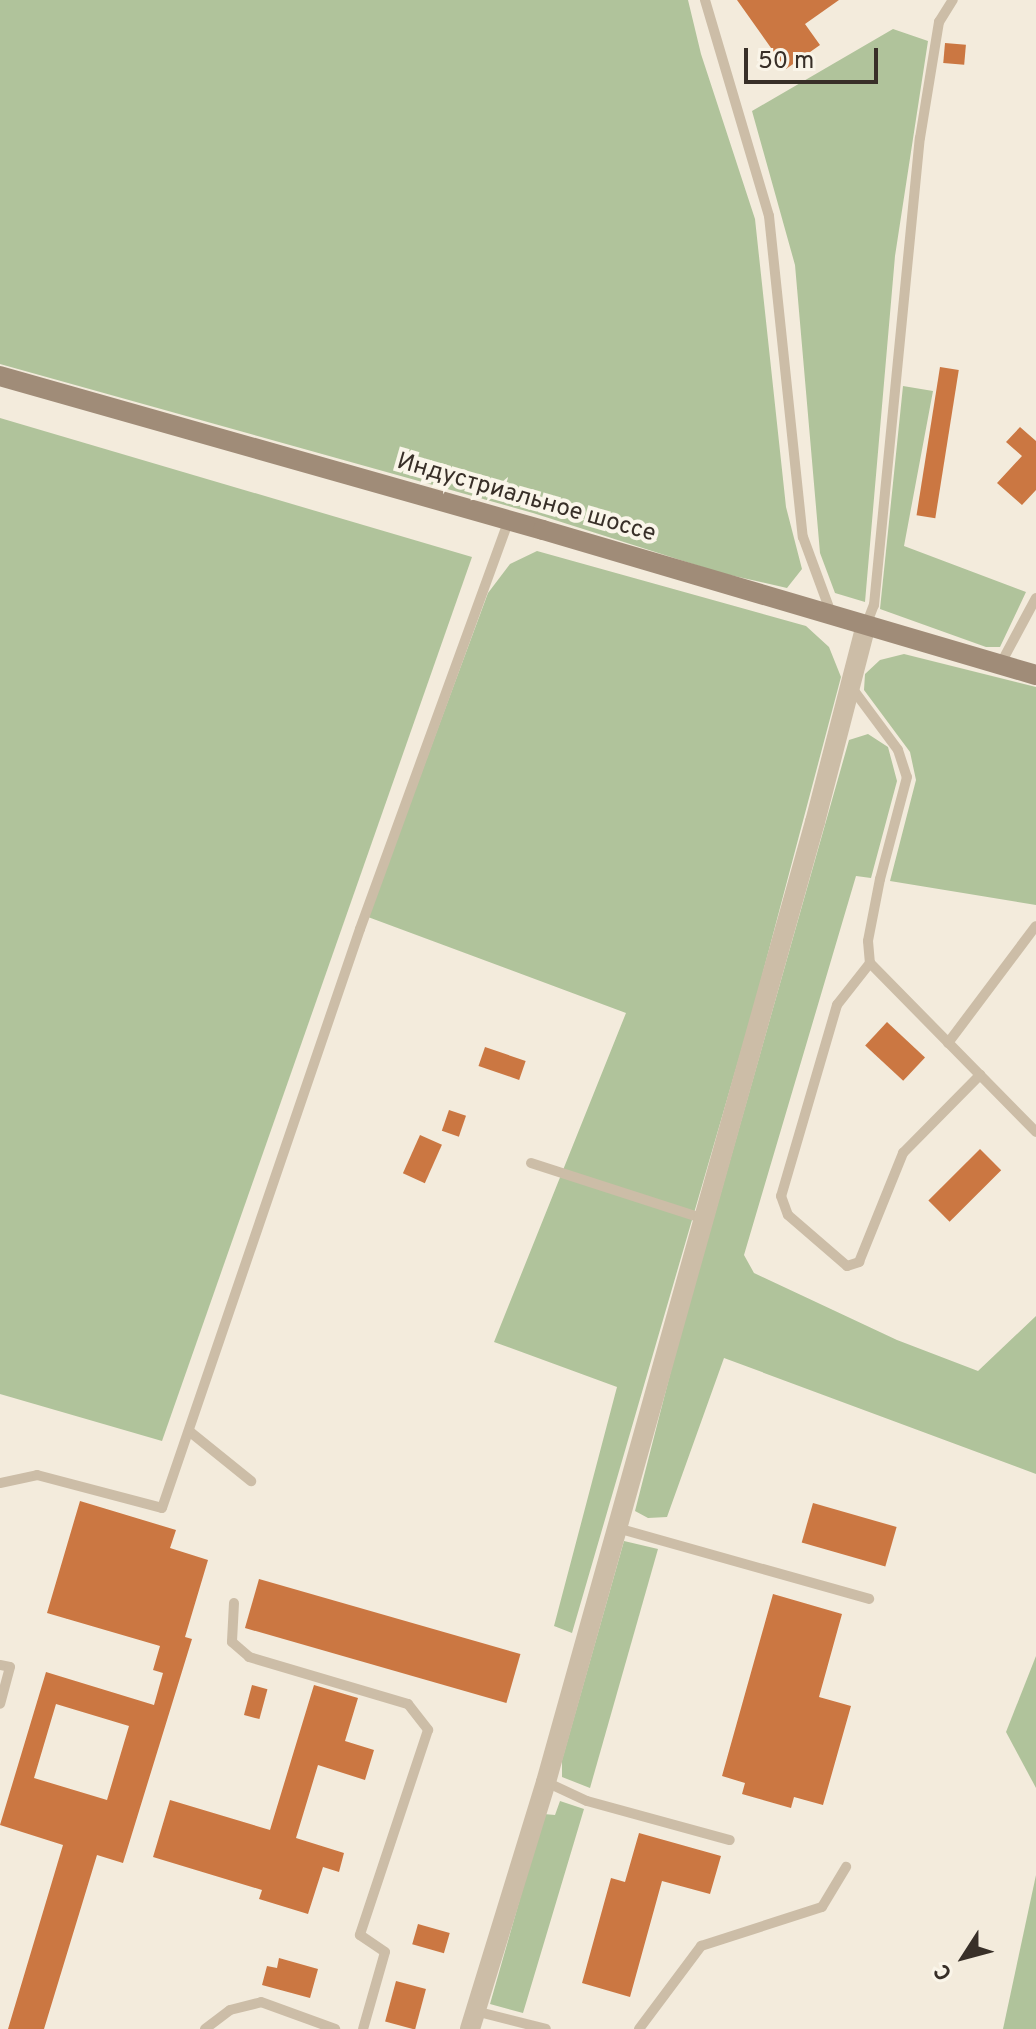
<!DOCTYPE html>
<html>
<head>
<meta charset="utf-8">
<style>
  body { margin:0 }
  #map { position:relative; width:1036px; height:2029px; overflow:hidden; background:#f3ebdc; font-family:Overpass,sans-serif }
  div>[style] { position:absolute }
  .green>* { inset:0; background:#b0c39b }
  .building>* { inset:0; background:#cb7742; transform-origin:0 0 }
  .lane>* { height:10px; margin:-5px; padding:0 5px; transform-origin:5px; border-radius:5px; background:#ccbda7 }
  .street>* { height:20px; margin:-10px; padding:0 10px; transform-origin:10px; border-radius:10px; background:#ccbda7 }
  .secondary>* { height:20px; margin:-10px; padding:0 10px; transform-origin:10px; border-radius:10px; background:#a08c78 }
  span { translate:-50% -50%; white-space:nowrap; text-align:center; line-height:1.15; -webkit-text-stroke:8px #faf5e9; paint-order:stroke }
  .street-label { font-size:24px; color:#382f28 }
  .north { position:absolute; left:924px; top:1917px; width:80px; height:80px; -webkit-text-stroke:6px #faf5e9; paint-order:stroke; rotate:234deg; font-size:22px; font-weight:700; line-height:32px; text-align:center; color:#382f28 }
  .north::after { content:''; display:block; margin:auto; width:28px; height:36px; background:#382f28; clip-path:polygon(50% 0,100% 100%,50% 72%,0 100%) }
  .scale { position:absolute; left:744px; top:48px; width:134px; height:36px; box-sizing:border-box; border:4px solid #382f28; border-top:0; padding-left:10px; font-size:24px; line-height:28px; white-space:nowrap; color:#382f28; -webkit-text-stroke:6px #faf5e9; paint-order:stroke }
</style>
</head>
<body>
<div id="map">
  <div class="green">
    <div style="clip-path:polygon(0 0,688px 0,701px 54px,755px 219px,786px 507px,802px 569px,787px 588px,721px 573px,533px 513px,0 364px)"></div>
    <div style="clip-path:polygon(893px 29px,928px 41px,895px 256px,865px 602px,835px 593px,820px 553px,795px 265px,752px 111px)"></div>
    <div style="clip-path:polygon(903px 386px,933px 391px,904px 546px,1026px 592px,1000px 647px,986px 647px,880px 609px)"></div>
    <div style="clip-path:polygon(0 418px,472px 557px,162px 1441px,0 1394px)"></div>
    <div style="clip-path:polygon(537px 551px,806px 626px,829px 647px,841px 677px,753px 1010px,572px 1633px,554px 1626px,617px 1387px,494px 1342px,626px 1013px,368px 917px,488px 593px,510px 564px)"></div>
    <div style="clip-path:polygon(904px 654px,1036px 687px,1036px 905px,890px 881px,916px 780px,910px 752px,864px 690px,865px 674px,880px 660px)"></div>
    <div style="clip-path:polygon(868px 734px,888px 747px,897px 781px,871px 878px,856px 876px,744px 1255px,754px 1273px,897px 1340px,978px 1371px,1036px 1316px,1036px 1474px,724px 1358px,667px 1517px,648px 1518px,635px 1511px,676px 1351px,849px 740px)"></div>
    <div style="clip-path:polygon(624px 1541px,658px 1549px,590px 1788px,562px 1777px,562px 1760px)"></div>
    <div style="clip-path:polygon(1036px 1656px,1036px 1788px,1006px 1732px)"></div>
    <div style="clip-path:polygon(560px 1801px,584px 1809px,523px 2013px,490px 2004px,544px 1814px,555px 1815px)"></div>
    <div style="clip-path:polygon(1036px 1875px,1036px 2029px,1003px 2029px)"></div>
  </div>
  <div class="building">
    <div style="clip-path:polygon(737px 0,839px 0,805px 24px,820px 45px,786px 69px)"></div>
    <div style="left:945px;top:43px;width:21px;height:20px;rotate:5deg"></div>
    <div style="left:940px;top:367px;width:19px;height:150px;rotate:9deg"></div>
    <div style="clip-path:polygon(1020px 427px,1036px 441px,1036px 490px,1022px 505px,997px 483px,1022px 456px,1006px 442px)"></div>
    <div style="left:887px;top:1022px;width:52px;height:32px;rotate:43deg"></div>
    <div style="left:485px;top:1047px;width:43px;height:20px;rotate:19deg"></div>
    <div style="left:449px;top:1110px;width:18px;height:22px;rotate:19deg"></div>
    <div style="left:420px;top:1135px;width:24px;height:42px;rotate:24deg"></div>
    <div style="left:980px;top:1149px;width:30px;height:73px;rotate:45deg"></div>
    <div style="clip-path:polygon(evenodd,80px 1501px,176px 1530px,170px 1548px,208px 1560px,185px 1637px,192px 1639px,123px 1863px,97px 1855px,44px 2029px,8px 2029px,63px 1845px,0 1825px,46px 1672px,154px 1705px,163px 1673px,153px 1670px,160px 1646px,47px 1613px,80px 1501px,56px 1704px,129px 1726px,107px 1800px,34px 1778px,56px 1704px)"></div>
    <div style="left:813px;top:1503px;width:87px;height:41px;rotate:16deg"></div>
    <div style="left:259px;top:1579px;width:272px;height:51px;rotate:16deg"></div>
    <div style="clip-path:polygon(773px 1594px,842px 1614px,819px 1697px,851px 1706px,823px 1805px,794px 1797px,791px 1808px,742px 1794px,745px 1783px,722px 1776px)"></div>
    <div style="left:252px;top:1685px;width:16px;height:31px;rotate:15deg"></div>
    <div style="clip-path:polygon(314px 1685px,358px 1698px,345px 1741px,374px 1750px,365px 1780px,318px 1765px,296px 1838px,344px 1853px,339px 1872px,323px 1867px,308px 1914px,259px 1899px,262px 1890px,153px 1857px,170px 1800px,270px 1830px)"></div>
    <div style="clip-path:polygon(639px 1833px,721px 1856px,710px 1894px,662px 1881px,630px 1997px,582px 1983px,611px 1878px,625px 1882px)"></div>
    <div style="left:418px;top:1924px;width:33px;height:21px;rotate:16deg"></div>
    <div style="clip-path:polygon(279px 1958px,318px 1969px,310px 1998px,262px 1985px,267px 1966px,277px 1968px)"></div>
    <div style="left:396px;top:1981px;width:31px;height:42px;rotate:15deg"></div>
  </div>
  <div class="lane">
    <div style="left:705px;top:0;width:225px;rotate:73.5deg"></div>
    <div style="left:769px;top:216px;width:323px;rotate:84deg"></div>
    <div style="left:803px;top:537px;width:84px;rotate:69.8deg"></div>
    <div style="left:865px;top:628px;width:25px;rotate:-69deg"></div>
    <div style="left:874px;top:605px;width:469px;rotate:-84.4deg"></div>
    <div style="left:920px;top:138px;width:118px;rotate:-80.7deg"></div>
    <div style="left:939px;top:22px;width:26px;rotate:-58deg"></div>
    <div style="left:1000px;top:665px;width:76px;rotate:-61.8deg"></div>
    <div style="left:852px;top:688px;width:77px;rotate:53.4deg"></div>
    <div style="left:898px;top:750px;width:28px;rotate:72deg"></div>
    <div style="left:907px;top:777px;width:106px;rotate:104.8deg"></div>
    <div style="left:880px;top:879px;width:63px;rotate:101deg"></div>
    <div style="left:868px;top:941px;width:22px;rotate:85deg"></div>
    <div style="left:870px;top:963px;width:237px;rotate:45.5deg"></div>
    <div style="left:870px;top:963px;width:53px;rotate:128.2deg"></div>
    <div style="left:837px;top:1005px;width:199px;rotate:106.3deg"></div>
    <div style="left:781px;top:1196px;width:20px;rotate:70deg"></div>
    <div style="left:788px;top:1215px;width:78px;rotate:40.8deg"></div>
    <div style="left:847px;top:1266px;width:13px;rotate:-18deg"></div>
    <div style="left:859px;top:1262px;width:118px;rotate:-68deg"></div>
    <div style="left:903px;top:1153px;width:110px;rotate:-45.4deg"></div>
    <div style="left:948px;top:1043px;width:146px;rotate:-53.1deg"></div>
    <div style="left:531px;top:1163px;width:179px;rotate:17.9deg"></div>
    <div style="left:189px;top:1431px;width:80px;rotate:38.9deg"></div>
    <div style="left:0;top:1483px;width:38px;rotate:-12deg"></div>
    <div style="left:37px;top:1475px;width:129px;rotate:14.8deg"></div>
    <div style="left:162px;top:1508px;width:612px;rotate:-71.12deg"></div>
    <div style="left:360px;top:929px;width:435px;rotate:-70deg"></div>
    <div style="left:617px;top:1528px;width:262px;rotate:15.7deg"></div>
    <div style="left:234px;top:1603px;width:39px;rotate:93deg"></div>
    <div style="left:232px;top:1642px;width:23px;rotate:41deg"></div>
    <div style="left:249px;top:1657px;width:166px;rotate:16.5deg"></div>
    <div style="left:408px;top:1704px;width:33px;rotate:52deg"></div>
    <div style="left:428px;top:1730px;width:216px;rotate:108.4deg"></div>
    <div style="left:360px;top:1935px;width:30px;rotate:34deg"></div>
    <div style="left:385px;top:1952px;width:80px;rotate:105.9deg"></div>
    <div style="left:0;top:1665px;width:10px;rotate:11deg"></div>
    <div style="left:10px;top:1667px;width:38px;rotate:105deg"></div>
    <div style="left:546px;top:1782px;width:45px;rotate:24.9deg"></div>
    <div style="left:587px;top:1801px;width:148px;rotate:15.3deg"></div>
    <div style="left:475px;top:2011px;width:73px;rotate:14.2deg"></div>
    <div style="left:205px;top:2029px;width:31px;rotate:-37deg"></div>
    <div style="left:230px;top:2010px;width:32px;rotate:-14deg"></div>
    <div style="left:261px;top:2002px;width:79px;rotate:20deg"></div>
    <div style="left:639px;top:2029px;width:104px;rotate:-53.2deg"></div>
    <div style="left:701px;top:1946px;width:127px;rotate:-17.9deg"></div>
    <div style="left:822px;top:1907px;width:47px;rotate:-59deg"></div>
  </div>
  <div class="street">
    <div style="left:470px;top:2029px;width:258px;rotate:-72.9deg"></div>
    <div style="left:546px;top:1782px;width:997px;rotate:-74.35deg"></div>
    <div style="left:815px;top:822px;width:200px;rotate:-75.5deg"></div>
  </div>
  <div class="secondary">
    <div style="left:0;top:376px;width:564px;rotate:15.83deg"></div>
    <div style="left:543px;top:530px;width:514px;rotate:16.39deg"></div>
  </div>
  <div class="street-label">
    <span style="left:526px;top:499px;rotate:16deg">Индустриальное шоссе</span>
  </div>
  <div class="north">С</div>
  <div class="scale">50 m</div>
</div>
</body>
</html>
